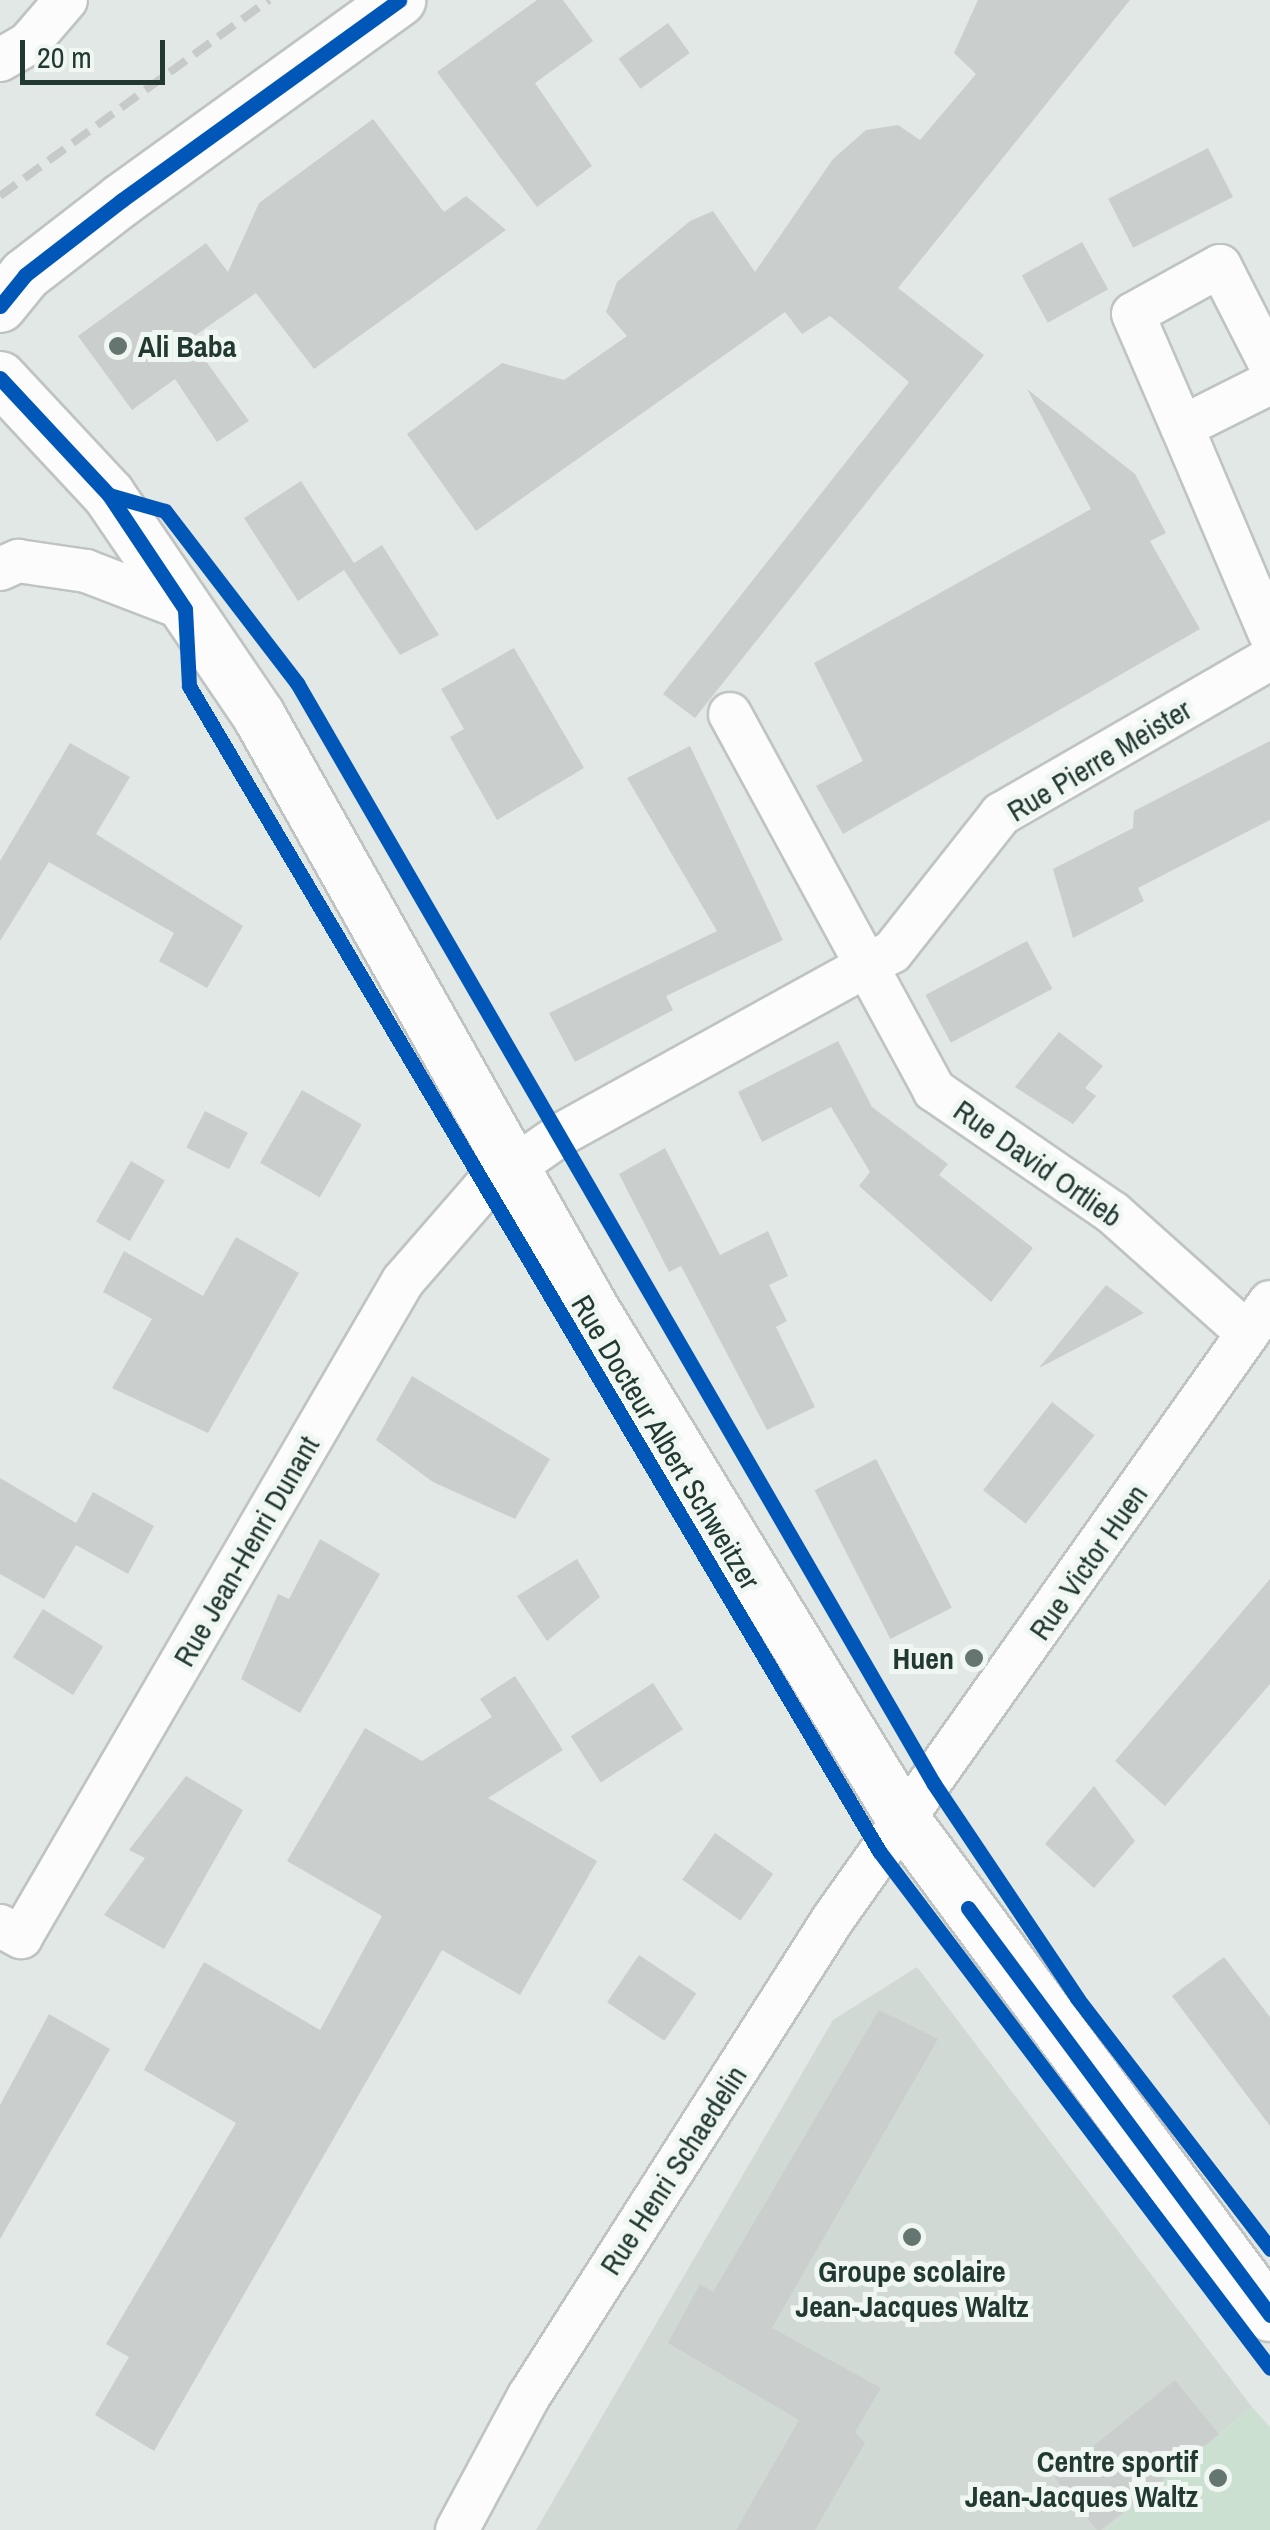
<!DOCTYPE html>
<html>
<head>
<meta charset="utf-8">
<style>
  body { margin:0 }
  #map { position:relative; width:1270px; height:2530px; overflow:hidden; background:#e2e8e5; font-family:"Archivo Narrow",sans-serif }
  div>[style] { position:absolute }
  .built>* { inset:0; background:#d1d9d5 }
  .green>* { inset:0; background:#cce0d1 }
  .building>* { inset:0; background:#cacfcd; transform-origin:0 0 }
  .roads { filter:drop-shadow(2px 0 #bfc4c2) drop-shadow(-2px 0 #bfc4c2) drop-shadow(0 2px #bfc4c2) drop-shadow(0 -2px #bfc4c2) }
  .minor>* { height:42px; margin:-21px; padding:0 21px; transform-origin:21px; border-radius:21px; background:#fbfcfb }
  .tertiary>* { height:52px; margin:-26px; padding:0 26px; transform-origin:26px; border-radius:26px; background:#fbfcfb }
  .rail>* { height:8px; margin-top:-4px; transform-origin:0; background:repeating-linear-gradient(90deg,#c6cac9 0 20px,transparent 0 30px) }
  .cycleway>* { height:15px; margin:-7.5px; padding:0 7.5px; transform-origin:7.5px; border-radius:7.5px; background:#0057b8 }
  .dots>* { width:28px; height:28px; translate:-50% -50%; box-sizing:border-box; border:5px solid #f0f7f3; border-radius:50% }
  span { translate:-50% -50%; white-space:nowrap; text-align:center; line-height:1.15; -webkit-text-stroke:10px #f0f7f3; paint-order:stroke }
  .poi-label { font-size:30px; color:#223932; font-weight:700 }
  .left { translate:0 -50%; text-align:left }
  .right { translate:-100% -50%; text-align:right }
  .street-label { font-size:30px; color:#223932 }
  .scale { position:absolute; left:20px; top:40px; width:145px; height:45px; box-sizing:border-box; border:5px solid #223932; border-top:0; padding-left:12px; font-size:30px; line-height:35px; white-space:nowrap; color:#223932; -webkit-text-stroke:8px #f0f7f3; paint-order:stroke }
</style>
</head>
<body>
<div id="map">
  <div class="built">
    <div style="clip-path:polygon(917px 1967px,1252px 2407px,1105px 2530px,536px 2530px,833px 2020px)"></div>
  </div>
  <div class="green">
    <div style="clip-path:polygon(1252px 2407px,1270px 2427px,1270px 2530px,1105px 2530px)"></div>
  </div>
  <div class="building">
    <div style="clip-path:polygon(537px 0,563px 0,593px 41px,535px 83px,592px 166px,537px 207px,437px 72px)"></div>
    <div style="clip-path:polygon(978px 0,1130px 0,898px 288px,984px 355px,695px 718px,663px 694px,909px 382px,830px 316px,802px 334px,785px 312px,476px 531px,407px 434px,502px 363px,564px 380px,627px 336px,606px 312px,617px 282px,690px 221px,713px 211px,755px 272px,833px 159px,866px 130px,898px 125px,920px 140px,976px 74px,954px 53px)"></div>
    <div style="left:668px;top:23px;width:37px;height:61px;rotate:54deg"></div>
    <div style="clip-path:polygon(373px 119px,444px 212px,466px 196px,506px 230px,314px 369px,256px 293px,190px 339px,249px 421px,217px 442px,175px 379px,132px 410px,78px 336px,206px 243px,228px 272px,259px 203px)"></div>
    <div style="left:1208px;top:148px;width:55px;height:112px;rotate:63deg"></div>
    <div style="left:1082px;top:242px;width:54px;height:69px;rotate:61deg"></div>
    <div style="clip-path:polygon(1027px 389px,1135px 474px,1166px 533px,1150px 541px,1200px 629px,843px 834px,816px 786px,863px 761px,814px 663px,1091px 509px)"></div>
    <div style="clip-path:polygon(301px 481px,354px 563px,382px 545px,439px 635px,400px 655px,344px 570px,298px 601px,244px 518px)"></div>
    <div style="clip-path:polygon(514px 648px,584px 768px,497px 820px,450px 737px,464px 729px,441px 689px)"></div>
    <div style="clip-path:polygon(1270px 741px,1270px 820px,1138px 888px,1144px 901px,1073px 938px,1053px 869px,1133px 828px,1134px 811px)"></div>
    <div style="clip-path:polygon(70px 743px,130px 777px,96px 834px,243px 926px,207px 988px,159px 961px,174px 933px,49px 862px,0 941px,0 861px)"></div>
    <div style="clip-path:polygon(690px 746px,783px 940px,666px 996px,673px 1010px,575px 1062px,549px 1013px,717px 931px,627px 778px)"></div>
    <div style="left:1027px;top:941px;width:54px;height:115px;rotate:62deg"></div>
    <div style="clip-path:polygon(1059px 1032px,1103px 1066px,1085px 1088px,1096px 1096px,1073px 1124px,1015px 1087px)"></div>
    <div style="clip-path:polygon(838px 1041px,872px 1107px,948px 1164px,939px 1175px,1033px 1248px,991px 1302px,859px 1186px,870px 1172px,831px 1107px,762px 1142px,738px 1092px)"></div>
    <div style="left:302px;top:1090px;width:69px;height:84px;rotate:30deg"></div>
    <div style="left:205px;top:1111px;width:48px;height:41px;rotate:27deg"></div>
    <div style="clip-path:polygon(665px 1148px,720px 1255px,768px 1231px,788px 1276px,769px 1285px,787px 1321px,776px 1327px,815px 1407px,767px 1430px,681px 1266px,669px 1272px,619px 1174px)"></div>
    <div style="left:131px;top:1161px;width:39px;height:70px;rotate:30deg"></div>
    <div style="clip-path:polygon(236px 1237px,299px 1273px,208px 1433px,112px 1388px,152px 1319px,103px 1292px,124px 1251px,203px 1296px)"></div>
    <div style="clip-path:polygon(1106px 1285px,1144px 1313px,1039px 1368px)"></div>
    <div style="clip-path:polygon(412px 1376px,550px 1459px,515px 1519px,433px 1482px,376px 1440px)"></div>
    <div style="left:1052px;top:1402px;width:54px;height:112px;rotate:38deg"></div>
    <div style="left:876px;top:1459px;width:167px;height:69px;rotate:63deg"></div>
    <div style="clip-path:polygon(0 1478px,76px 1523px,93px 1492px,154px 1526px,128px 1574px,76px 1545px,44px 1599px,0 1574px)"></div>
    <div style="clip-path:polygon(320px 1539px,380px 1574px,300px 1713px,241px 1679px,278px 1594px,289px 1599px)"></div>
    <div style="clip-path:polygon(577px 1559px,600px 1597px,547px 1641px,517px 1596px)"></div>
    <div style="clip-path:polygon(1270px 1579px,1270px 1684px,1165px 1806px,1115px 1761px)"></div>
    <div style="left:43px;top:1609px;width:71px;height:57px;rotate:32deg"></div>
    <div style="clip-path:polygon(515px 1676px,563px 1750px,488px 1798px,597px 1861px,520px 1995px,442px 1950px,154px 2451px,95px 2415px,129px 2357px,106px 2344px,236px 2123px,144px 2070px,204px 1962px,320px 2030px,382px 1916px,287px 1861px,365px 1728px,422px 1761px,492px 1717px,480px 1699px)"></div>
    <div style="left:653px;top:1683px;width:55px;height:98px;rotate:57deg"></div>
    <div style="clip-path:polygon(186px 1776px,243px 1810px,164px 1949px,104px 1915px,145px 1858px,129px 1850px)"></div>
    <div style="clip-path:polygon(1094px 1786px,1135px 1841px,1094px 1888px,1045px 1844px)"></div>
    <div style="left:715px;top:1833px;width:71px;height:57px;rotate:35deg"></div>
    <div style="left:639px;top:1955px;width:69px;height:57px;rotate:34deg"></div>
    <div style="clip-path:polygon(1224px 1957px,1270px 2017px,1270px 2126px,1172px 1996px)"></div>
    <div style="clip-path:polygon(879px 2010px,938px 2039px,772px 2328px,881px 2388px,855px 2432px,865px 2443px,815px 2530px,736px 2530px,799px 2420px,668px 2343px,700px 2284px,713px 2292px)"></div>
    <div style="clip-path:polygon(49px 2014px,110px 2049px,0 2239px,0 2105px)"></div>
    <div style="left:1175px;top:2380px;width:70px;height:155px;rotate:51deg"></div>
  </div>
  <div class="roads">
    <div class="minor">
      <div style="left:0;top:60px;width:32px;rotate:-30deg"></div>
      <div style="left:28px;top:44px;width:58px;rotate:-49.2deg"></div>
      <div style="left:1270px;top:364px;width:110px;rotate:-117deg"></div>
      <div style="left:1220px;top:266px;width:99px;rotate:151.1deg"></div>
      <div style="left:1133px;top:314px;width:123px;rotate:66.6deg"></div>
      <div style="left:1182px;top:427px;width:98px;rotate:-26.6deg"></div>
      <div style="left:1182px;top:427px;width:225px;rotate:67deg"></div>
      <div style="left:0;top:569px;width:20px;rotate:-24deg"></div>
      <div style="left:18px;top:561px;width:69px;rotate:8.4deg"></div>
      <div style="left:86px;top:571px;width:106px;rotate:21deg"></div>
      <div style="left:730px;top:714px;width:428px;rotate:61.5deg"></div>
      <div style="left:934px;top:1090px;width:217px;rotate:34.5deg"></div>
      <div style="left:1113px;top:1213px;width:178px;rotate:41.8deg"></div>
      <div style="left:0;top:1926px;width:24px;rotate:28deg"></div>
      <div style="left:21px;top:1937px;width:759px;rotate:-59.79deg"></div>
      <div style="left:403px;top:1281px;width:122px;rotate:-49deg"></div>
      <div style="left:483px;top:1189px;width:94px;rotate:-35deg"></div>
      <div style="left:560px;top:1135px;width:379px;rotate:-28.9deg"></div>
      <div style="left:892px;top:952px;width:176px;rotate:-51.7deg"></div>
      <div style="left:1001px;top:814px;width:310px;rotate:-30deg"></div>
      <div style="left:457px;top:2530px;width:152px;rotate:-61.8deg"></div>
      <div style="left:529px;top:2396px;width:566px;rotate:-57.49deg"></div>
      <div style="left:833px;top:1919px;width:756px;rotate:-54.69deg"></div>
    </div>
    <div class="tertiary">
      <div style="left:0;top:306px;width:40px;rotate:-51deg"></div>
      <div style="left:25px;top:275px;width:123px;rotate:-37.7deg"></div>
      <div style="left:122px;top:200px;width:342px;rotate:-35.8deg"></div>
      <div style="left:0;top:378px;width:160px;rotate:47deg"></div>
      <div style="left:109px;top:495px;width:267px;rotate:55.8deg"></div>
      <div style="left:259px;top:716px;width:679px;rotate:60.64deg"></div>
      <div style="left:592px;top:1308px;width:598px;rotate:58.67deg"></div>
      <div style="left:903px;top:1819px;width:617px;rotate:53.5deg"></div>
    </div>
  </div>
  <div class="rail">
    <div style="left:0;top:196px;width:333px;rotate:-36.1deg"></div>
  </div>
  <div class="cycleway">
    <div style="left:0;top:306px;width:40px;rotate:-51deg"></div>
    <div style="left:25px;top:275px;width:123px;rotate:-37.7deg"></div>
    <div style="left:122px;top:200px;width:342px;rotate:-35.8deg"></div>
    <div style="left:0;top:378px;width:160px;rotate:47deg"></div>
    <div style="left:109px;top:495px;width:137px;rotate:56.3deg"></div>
    <div style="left:185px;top:609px;width:77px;rotate:87deg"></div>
    <div style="left:189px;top:686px;width:1354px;rotate:59.36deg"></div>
    <div style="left:879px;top:1851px;width:648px;rotate:52.9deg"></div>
    <div style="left:109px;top:495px;width:58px;rotate:15.9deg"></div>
    <div style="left:165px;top:511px;width:217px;rotate:52.5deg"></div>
    <div style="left:297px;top:683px;width:1272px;rotate:59.95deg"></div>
    <div style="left:934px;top:1784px;width:257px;rotate:56.2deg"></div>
    <div style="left:1077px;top:1998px;width:317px;rotate:52.4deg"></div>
    <div style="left:968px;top:1908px;width:507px;rotate:53.42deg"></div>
  </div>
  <div class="dots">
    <div style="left:118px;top:346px;background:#657671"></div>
    <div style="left:974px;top:1658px;background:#657671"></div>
    <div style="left:912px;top:2237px;background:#657671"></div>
    <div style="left:1218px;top:2478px;background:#657671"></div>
  </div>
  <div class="poi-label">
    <span class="left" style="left:138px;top:346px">Ali Baba</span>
    <span class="right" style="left:954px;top:1658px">Huen</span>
    <span style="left:912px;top:2288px">Groupe scolaire<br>Jean-Jacques Waltz</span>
    <span class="right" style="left:1198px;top:2478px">Centre sportif<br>Jean-Jacques Waltz</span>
  </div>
  <div class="street-label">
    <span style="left:1099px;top:760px;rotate:-31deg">Rue Pierre Meister</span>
    <span style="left:1038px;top:1163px;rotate:35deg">Rue David Ortlieb</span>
    <span style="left:666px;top:1442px;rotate:59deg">Rue Docteur Albert Schweitzer</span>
    <span style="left:246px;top:1551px;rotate:-60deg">Rue Jean-Henri Dunant</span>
    <span style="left:1088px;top:1562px;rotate:-55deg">Rue Victor Huen</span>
    <span style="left:673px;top:2170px;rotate:-57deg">Rue Henri Schaedelin</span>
  </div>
  <div class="scale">20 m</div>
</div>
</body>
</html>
